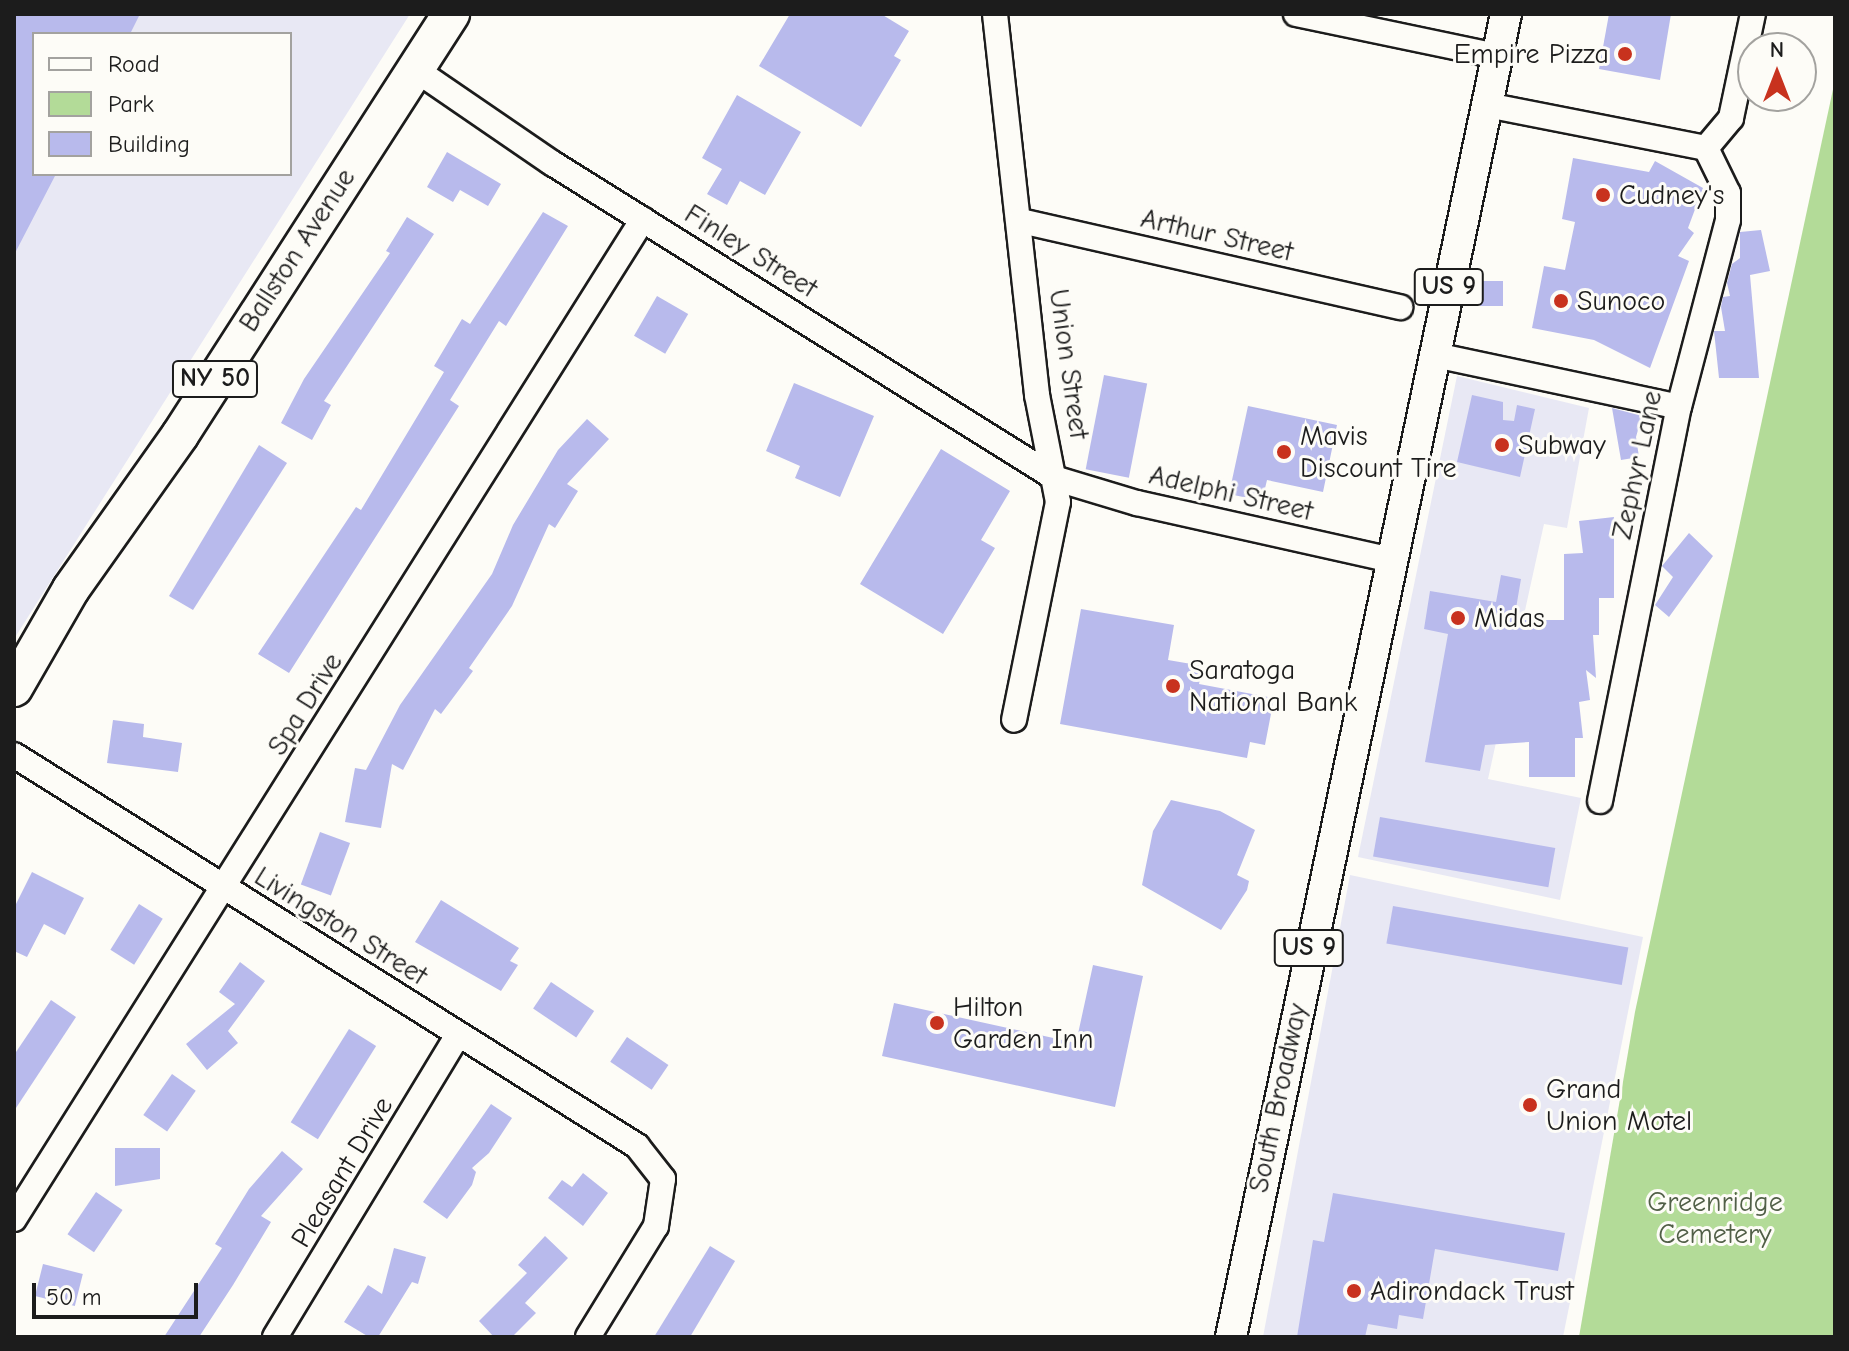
<!DOCTYPE html>
<html>
<head>
<meta charset="utf-8">
<style>
  body { margin:0 }
  #map { position:relative; width:1849px; height:1351px; overflow:hidden; background:#fdfcf7; font-family:"Comic Neue",sans-serif }
  div>[style] { position:absolute }
  .built>* { inset:0; background:#e8e8f4 }
  .green>* { inset:0; background:#b3db98 }
  .building>* { inset:0; background:#b8baec; transform-origin:0 0 }
  .roads { filter:drop-shadow(2px 0 #1c1c1c) drop-shadow(-2px 0 #1c1c1c) drop-shadow(0 2px #1c1c1c) drop-shadow(0 -2px #1c1c1c) }
  .minor>* { height:24px; margin:-12px; padding:0 12px; transform-origin:12px; border-radius:12px; background:#fdfcf7 }
  .major>* { height:30px; margin:-15px; padding:0 15px; transform-origin:15px; border-radius:15px; background:#fdfcf7 }
  .highway>* { height:36px; margin:-18px; padding:0 18px; transform-origin:18px; border-radius:18px; background:#fdfcf7 }
  .dots>* { width:22px; height:22px; translate:-50% -50%; box-sizing:border-box; border:4px solid #fdfcf7; border-radius:50% }
  span { translate:-50% -50%; white-space:nowrap; text-align:center; line-height:1.15; -webkit-text-stroke:6px #fdfcf7; paint-order:stroke }
  .shield-label span { padding:2px 6px; background:#fdfcf7; border:2px solid; border-radius:6px; -webkit-text-stroke-width:0 }
  .shield-label { font-size:26px; color:#1c1c1c; font-weight:700 }
  .poi-label { font-size:28px; color:#1c1c1c }
  .right { translate:-100% -50%; text-align:right }
  .left { translate:0 -50%; text-align:left }
  .street-label { font-size:28px; color:#1c1c1c }
  .park-label { font-size:28px; color:#515f47 }
  .frame { position:absolute; inset:0; border:16px solid #1c1c1c; pointer-events:none }
  .legend { position:absolute; left:32px; top:32px; width:260px; height:144px; box-sizing:border-box; background:#fdfcf7; border:2px solid #a3a29f; margin:0; padding:10px 14px; list-style:none; font-size:24px; color:#1c1c1c }
  .legend li { display:flex; align-items:center; gap:16px; height:40px }
  .legend b { width:40px; border:2px solid #a3a29f }
  .north { position:absolute; left:1737px; top:32px; width:80px; height:80px; box-sizing:border-box; background:#fdfcf7; border:2px solid #a3a29f; border-radius:50%; rotate:0deg; font-size:22px; font-weight:700; line-height:32px; text-align:center; color:#1c1c1c }
  .north::after { content:''; display:block; margin:auto; width:28px; height:36px; background:#c8321e; clip-path:polygon(50% 0,100% 100%,50% 72%,0 100%) }
  .scale { position:absolute; left:32px; top:1283px; width:166px; height:36px; box-sizing:border-box; border:4px solid #1c1c1c; border-top:0; padding-left:10px; font-size:24px; line-height:28px; white-space:nowrap; color:#1c1c1c; -webkit-text-stroke:6px #fdfcf7; paint-order:stroke }
</style>
</head>
<body>
<div id="map">
  <div class="built">
    <div style="clip-path:polygon(evenodd,14px 14px,410px 14px,14px 639px,14px 14px,34px 34px,290px 34px,290px 174px,34px 174px,34px 34px)"></div>
    <div style="clip-path:polygon(1457px 376px,1589px 408px,1567px 528px,1544px 524px,1488px 779px,1581px 798px,1560px 900px,1358px 857px)"></div>
    <div style="clip-path:polygon(1350px 875px,1643px 937px,1563px 1337px,1263px 1337px)"></div>
  </div>
  <div class="green">
    <div style="clip-path:polygon(1835px 80px,1835px 1337px,1579px 1337px,1635px 1012px)"></div>
  </div>
  <div class="building">
    <div style="clip-path:polygon(14px 14px,140px 14px,130px 34px,34px 34px,34px 174px,56px 174px,14px 255px)"></div>
    <div style="clip-path:polygon(790px 14px,881px 14px,909px 31px,894px 56px,901px 60px,861px 127px,759px 66px)"></div>
    <div style="clip-path:polygon(1609px 14px,1671px 14px,1660px 80px,1599px 69px)"></div>
    <div style="clip-path:polygon(737px 95px,801px 132px,765px 195px,740px 181px,727px 205px,707px 194px,722px 169px,702px 158px)"></div>
    <div style="clip-path:polygon(447px 152px,501px 184px,488px 206px,460px 190px,453px 202px,427px 187px)"></div>
    <div style="clip-path:polygon(1573px 158px,1649px 172px,1655px 161px,1703px 188px,1688px 228px,1694px 233px,1678px 256px,1689px 261px,1650px 368px,1594px 340px,1532px 328px,1544px 266px,1565px 270px,1575px 222px,1562px 219px)"></div>
    <div style="clip-path:polygon(543px 212px,568px 226px,506px 326px,499px 321px,450px 400px,459px 406px,289px 673px,258px 654px,356px 507px,361px 510px,444px 372px,434px 366px,462px 319px,470px 324px)"></div>
    <div style="clip-path:polygon(407px 217px,434px 234px,324px 401px,331px 405px,312px 440px,281px 423px,304px 379px,390px 253px,386px 251px)"></div>
    <div style="clip-path:polygon(1761px 230px,1770px 271px,1750px 275px,1759px 378px,1719px 378px,1714px 331px,1725px 331px,1721px 307px,1723px 297px,1730px 296px,1727px 283px,1732px 264px,1740px 258px,1740px 232px)"></div>
    <div style="left:1480px;top:281px;width:23px;height:25px"></div>
    <div style="left:657px;top:296px;width:36px;height:46px;rotate:30deg"></div>
    <div style="left:1104px;top:375px;width:44px;height:96px;rotate:11deg"></div>
    <div style="clip-path:polygon(794px 383px,874px 416px,840px 497px,795px 478px,800px 466px,766px 451px)"></div>
    <div style="clip-path:polygon(1472px 395px,1503px 402px,1503px 420px,1514px 421px,1517px 405px,1535px 409px,1520px 477px,1457px 462px)"></div>
    <div style="clip-path:polygon(1248px 406px,1337px 425px,1323px 492px,1267px 480px,1262px 501px,1229px 494px)"></div>
    <div style="clip-path:polygon(1612px 408px,1642px 416px,1636px 437px,1639px 457px,1621px 460px)"></div>
    <div style="clip-path:polygon(587px 419px,609px 439px,567px 484px,578px 491px,555px 528px,549px 524px,512px 606px,469px 668px,473px 671px,441px 714px,435px 709px,403px 770px,392px 764px,381px 828px,345px 822px,355px 768px,366px 770px,400px 705px,492px 574px,513px 525px,558px 450px)"></div>
    <div style="clip-path:polygon(259px 445px,287px 463px,193px 610px,169px 596px)"></div>
    <div style="clip-path:polygon(941px 449px,1010px 491px,981px 540px,995px 548px,943px 634px,860px 584px)"></div>
    <div style="clip-path:polygon(1614px 517px,1614px 598px,1599px 598px,1599px 635px,1593px 635px,1596px 678px,1586px 670px,1590px 700px,1579px 702px,1583px 738px,1575px 738px,1575px 777px,1529px 777px,1529px 742px,1485px 745px,1480px 771px,1425px 762px,1448px 634px,1424px 629px,1430px 591px,1496px 602px,1501px 575px,1521px 579px,1514px 620px,1564px 620px,1564px 554px,1583px 553px,1579px 521px)"></div>
    <div style="clip-path:polygon(1689px 533px,1713px 556px,1669px 617px,1655px 605px,1673px 577px,1662px 566px)"></div>
    <div style="clip-path:polygon(1081px 609px,1174px 625px,1168px 660px,1203px 666px,1199px 684px,1274px 698px,1265px 745px,1250px 742px,1247px 758px,1060px 724px)"></div>
    <div style="clip-path:polygon(113px 720px,144px 724px,143px 737px,182px 743px,178px 772px,107px 763px)"></div>
    <div style="clip-path:polygon(1171px 800px,1220px 811px,1255px 830px,1237px 875px,1249px 881px,1247px 890px,1221px 930px,1142px 885px,1153px 831px)"></div>
    <div style="left:1380px;top:817px;width:178px;height:40px;rotate:10deg"></div>
    <div style="left:320px;top:832px;width:32px;height:56px;rotate:20deg"></div>
    <div style="clip-path:polygon(32px 872px,84px 898px,65px 935px,44px 924px,27px 957px,14px 951px,14px 908px)"></div>
    <div style="clip-path:polygon(441px 900px,519px 948px,510px 961px,518px 965px,501px 991px,415px 942px)"></div>
    <div style="left:139px;top:904px;width:28px;height:54px;rotate:32deg"></div>
    <div style="left:1393px;top:906px;width:239px;height:38px;rotate:10deg"></div>
    <div style="clip-path:polygon(240px 962px,265px 981px,228px 1031px,238px 1043px,207px 1070px,186px 1044px,235px 1004px,219px 992px)"></div>
    <div style="clip-path:polygon(1093px 965px,1143px 976px,1115px 1107px,882px 1056px,894px 1003px,1076px 1043px)"></div>
    <div style="left:551px;top:982px;width:52px;height:32px;rotate:34deg"></div>
    <div style="clip-path:polygon(51px 1000px,76px 1017px,14px 1111px,14px 1055px)"></div>
    <div style="left:349px;top:1029px;width:32px;height:110px;rotate:32deg"></div>
    <div style="left:627px;top:1037px;width:50px;height:30px;rotate:34deg"></div>
    <div style="left:172px;top:1074px;width:29px;height:50px;rotate:35deg"></div>
    <div style="clip-path:polygon(491px 1104px,512px 1118px,489px 1153px,472px 1168px,476px 1172px,472px 1185px,447px 1219px,423px 1202px)"></div>
    <div style="clip-path:polygon(115px 1148px,160px 1148px,160px 1179px,115px 1186px)"></div>
    <div style="clip-path:polygon(282px 1151px,303px 1169px,261px 1216px,271px 1222px,233px 1285px,199px 1337px,164px 1337px,222px 1248px,215px 1244px,249px 1189px)"></div>
    <div style="clip-path:polygon(583px 1173px,608px 1193px,583px 1226px,548px 1198px,562px 1180px,572px 1187px)"></div>
    <div style="left:96px;top:1192px;width:32px;height:51px;rotate:34deg"></div>
    <div style="clip-path:polygon(1333px 1193px,1565px 1233px,1558px 1271px,1435px 1249px,1423px 1319px,1399px 1315px,1397px 1329px,1368px 1324px,1365px 1337px,1297px 1337px,1313px 1240px,1324px 1242px)"></div>
    <div style="clip-path:polygon(545px 1236px,568px 1258px,525px 1303px,536px 1313px,512px 1337px,494px 1337px,479px 1321px,527px 1273px,518px 1265px)"></div>
    <div style="clip-path:polygon(710px 1246px,735px 1261px,690px 1337px,654px 1337px)"></div>
    <div style="clip-path:polygon(394px 1248px,426px 1257px,418px 1284px,412px 1282px,378px 1337px,369px 1337px,344px 1322px,368px 1285px,382px 1294px)"></div>
    <div style="left:43px;top:1264px;width:41px;height:33px;rotate:14deg"></div>
  </div>
  <div class="roads">
    <div class="minor">
      <div style="left:995px;top:14px;width:383px;rotate:83.7deg"></div>
      <div style="left:1037px;top:395px;width:109px;rotate:78.9deg"></div>
      <div style="left:1058px;top:502px;width:222px;rotate:101.4deg"></div>
      <div style="left:1296px;top:14px;width:205px;rotate:11.8deg"></div>
      <div style="left:416px;top:70px;width:165px;rotate:34.4deg"></div>
      <div style="left:552px;top:163px;width:596px;rotate:32.04deg"></div>
      <div style="left:1057px;top:479px;width:84px;rotate:16.7deg"></div>
      <div style="left:1137px;top:503px;width:261px;rotate:12.6deg"></div>
      <div style="left:1487px;top:105px;width:223px;rotate:11.1deg"></div>
      <div style="left:1706px;top:148px;width:39px;rotate:-50deg"></div>
      <div style="left:1731px;top:118px;width:106px;rotate:-78.1deg"></div>
      <div style="left:1021px;top:221px;width:389px;rotate:12.8deg"></div>
      <div style="left:1435px;top:355px;width:249px;rotate:12deg"></div>
      <div style="left:14px;top:755px;width:736px;rotate:32.11deg"></div>
      <div style="left:637px;top:1146px;width:42px;rotate:51.8deg"></div>
      <div style="left:663px;top:1179px;width:48px;rotate:98.5deg"></div>
      <div style="left:656px;top:1226px;width:130px;rotate:121.5deg"></div>
      <div style="left:1600px;top:801px;width:402px;rotate:-78.7deg"></div>
      <div style="left:1679px;top:407px;width:193px;rotate:-75.3deg"></div>
      <div style="left:1728px;top:220px;width:27px;rotate:-90deg"></div>
      <div style="left:1728px;top:193px;width:50px;rotate:-116.1deg"></div>
      <div style="left:14px;top:1219px;width:1181px;rotate:-57.83deg"></div>
      <div style="left:275px;top:1337px;width:353px;rotate:-58.8deg"></div>
    </div>
    <div class="major">
      <div style="left:1231px;top:1337px;width:1351px;rotate:-78.26deg"></div>
    </div>
    <div class="highway">
      <div style="left:14px;top:688px;width:114px;rotate:-60.1deg"></div>
      <div style="left:71px;top:589px;width:189px;rotate:-54.7deg"></div>
      <div style="left:180px;top:435px;width:501px;rotate:-57.23deg"></div>
    </div>
  </div>
  <div class="dots">
    <div style="left:1625px;top:54px;background:#c8321e"></div>
    <div style="left:1603px;top:195px;background:#c8321e"></div>
    <div style="left:1561px;top:301px;background:#c8321e"></div>
    <div style="left:1502px;top:445px;background:#c8321e"></div>
    <div style="left:1284px;top:452px;background:#c8321e"></div>
    <div style="left:1458px;top:618px;background:#c8321e"></div>
    <div style="left:1173px;top:686px;background:#c8321e"></div>
    <div style="left:937px;top:1023px;background:#c8321e"></div>
    <div style="left:1530px;top:1105px;background:#c8321e"></div>
    <div style="left:1354px;top:1291px;background:#c8321e"></div>
  </div>
  <div class="shield-label">
    <span style="left:1449px;top:287px">US 9</span>
    <span style="left:215px;top:379px">NY 50</span>
    <span style="left:1309px;top:948px">US 9</span>
  </div>
  <div class="poi-label">
    <span class="right" style="left:1609px;top:54px">Empire Pizza</span>
    <span class="left" style="left:1619px;top:195px">Cudney's</span>
    <span class="left" style="left:1577px;top:301px">Sunoco</span>
    <span class="left" style="left:1300px;top:452px">Mavis<br>Discount Tire</span>
    <span class="left" style="left:1518px;top:445px">Subway</span>
    <span class="left" style="left:1474px;top:618px">Midas</span>
    <span class="left" style="left:1189px;top:686px">Saratoga<br>National Bank</span>
    <span class="left" style="left:953px;top:1023px">Hilton<br>Garden Inn</span>
    <span class="left" style="left:1546px;top:1105px">Grand<br>Union Motel</span>
    <span class="left" style="left:1370px;top:1291px">Adirondack Trust</span>
  </div>
  <div class="street-label">
    <span style="left:1217px;top:235px;rotate:13deg">Arthur Street</span>
    <span style="left:297px;top:250px;rotate:-57deg">Ballston Avenue</span>
    <span style="left:751px;top:251px;rotate:32deg">Finley Street</span>
    <span style="left:1069px;top:364px;rotate:82deg">Union Street</span>
    <span style="left:1637px;top:465px;rotate:-78deg">Zephyr Lane</span>
    <span style="left:1231px;top:493px;rotate:13deg">Adelphi Street</span>
    <span style="left:305px;top:704px;rotate:-58deg">Spa Drive</span>
    <span style="left:341px;top:926px;rotate:32deg">Livingston Street</span>
    <span style="left:1278px;top:1098px;rotate:-78deg">South Broadway</span>
    <span style="left:342px;top:1172px;rotate:-59deg">Pleasant Drive</span>
  </div>
  <div class="park-label">
    <span style="left:1715px;top:1218px">Greenridge<br>Cemetery</span>
  </div>
  <div class="frame"></div>
  <ul class="legend">
  <li><b style="height:10px;background:#fdfcf7"></b>Road</li>
  <li><b style="height:22px;background:#b3db98"></b>Park</li>
  <li><b style="height:22px;background:#b8baec"></b>Building</li>
  </ul>
  <div class="north">N</div>
  <div class="scale">50 m</div>
</div>
</body>
</html>
